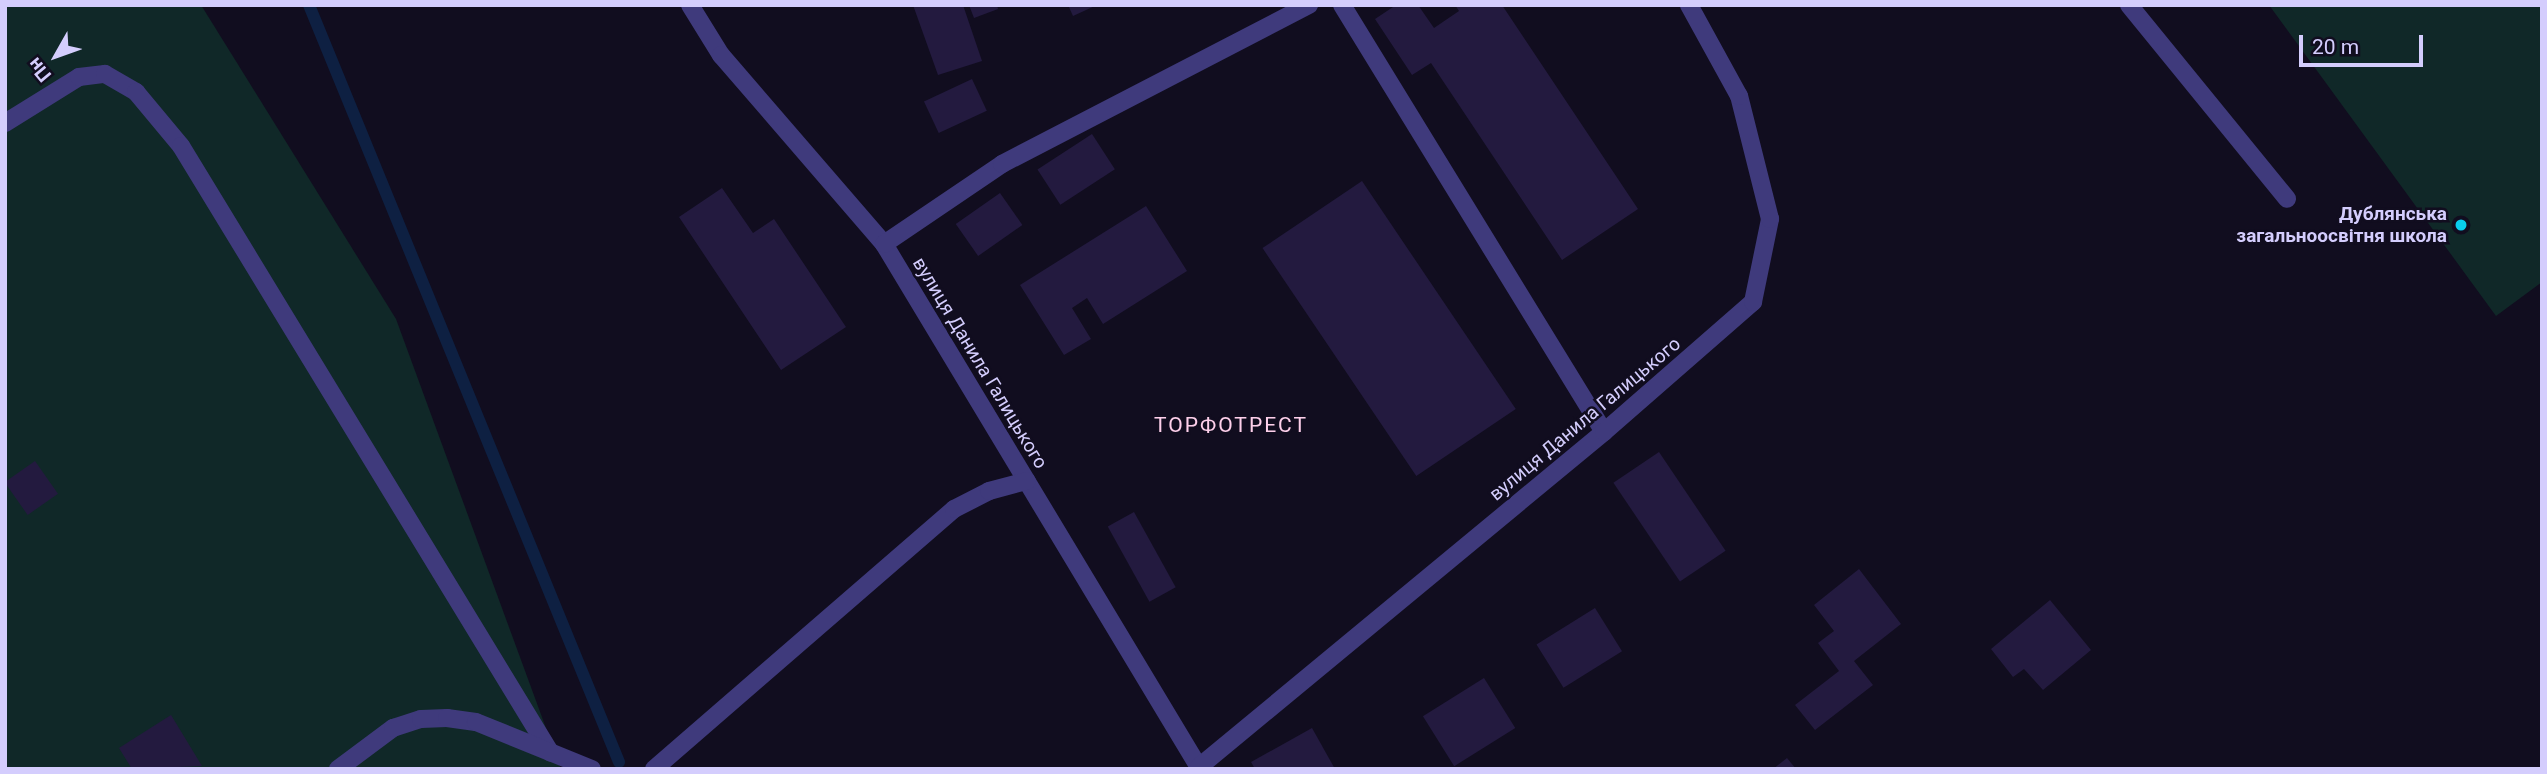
<!DOCTYPE html>
<html>
<head>
<meta charset="utf-8">
<style>
  body { margin:0 }
  #map { position:relative; width:2547px; height:774px; overflow:hidden; background:#110d1f; font-family:Roboto,sans-serif }
  div>[style] { position:absolute }
  .green>* { inset:0; background:#102828 }
  .stream>* { height:12px; margin:-6px; padding:0 6px; transform-origin:6px; border-radius:6px; background:#0e2042 }
  .building>* { inset:0; background:#231a3f; transform-origin:0 0 }
  .minor>* { height:18px; margin:-9px; padding:0 9px; transform-origin:9px; border-radius:9px; background:#3f3a7c }
  .dots>* { width:19px; height:19px; translate:-50% -50%; box-sizing:border-box; border:4px solid #110d1f; border-radius:50% }
  span { translate:-50% -50%; white-space:nowrap; text-align:center; line-height:1.15; -webkit-text-stroke:5px #110d1f; paint-order:stroke }
  .poi-label { font-size:19px; color:#d4cdfd; font-weight:700 }
  .right { translate:-100% -50%; text-align:right }
  .street-label { font-size:19px; color:#d4cdfd }
  .neighbourhood-label { font-size:21px; color:#fdcfea; letter-spacing:2px }
  .frame { position:absolute; inset:0; border:7px solid #d4cdfd; pointer-events:none }
  .north { position:absolute; left:21px; top:21px; width:70px; height:70px; -webkit-text-stroke:5px #110d1f; paint-order:stroke; rotate:230deg; font-size:19px; font-weight:700; line-height:28px; text-align:center; color:#d4cdfd }
  .north::after { content:''; display:block; margin:auto; width:24px; height:32px; background:#d4cdfd; clip-path:polygon(50% 0,100% 100%,50% 72%,0 100%) }
  .scale { position:absolute; left:2299px; top:35px; width:124px; height:32px; box-sizing:border-box; border:4px solid #d4cdfd; border-top:0; padding-left:9px; font-size:21px; line-height:24px; white-space:nowrap; color:#d4cdfd; -webkit-text-stroke:5px #110d1f; paint-order:stroke }
</style>
</head>
<body>
<div id="map">
  <div class="green">
    <div style="clip-path:polygon(5px 5px,201px 5px,396px 319px,561px 769px,5px 769px)"></div>
    <div style="clip-path:polygon(2269px 5px,2542px 5px,2542px 282px,2496px 316px)"></div>
  </div>
  <div class="stream">
    <div style="left:309px;top:5px;width:818px;rotate:67.73deg"></div>
  </div>
  <div class="building">
    <div style="clip-path:polygon(913px 5px,963px 5px,982px 61px,938px 75px)"></div>
    <div style="clip-path:polygon(969px 5px,997px 5px,998px 9px,974px 18px)"></div>
    <div style="clip-path:polygon(1068px 5px,1097px 5px,1073px 16px)"></div>
    <div style="clip-path:polygon(1396px 5px,1418px 5px,1434px 28px,1459px 11px,1455px 5px,1502px 5px,1638px 209px,1562px 260px,1431px 63px,1412px 75px,1375px 19px)"></div>
    <div style="left:972px;top:79px;width:35px;height:53px;rotate:65deg"></div>
    <div style="left:1092px;top:134px;width:42px;height:65px;rotate:57deg"></div>
    <div style="left:1362px;top:181px;width:275px;height:120px;rotate:56deg"></div>
    <div style="clip-path:polygon(722px 188px,753px 233px,774px 219px,846px 327px,781px 370px,679px 217px)"></div>
    <div style="left:1000px;top:193px;width:39px;height:54px;rotate:55deg"></div>
    <div style="clip-path:polygon(1146px 206px,1187px 271px,1103px 324px,1087px 298px,1072px 308px,1091px 339px,1064px 355px,1020px 285px)"></div>
    <div style="left:1659px;top:452px;width:119px;height:55px;rotate:56deg"></div>
    <div style="left:35px;top:461px;width:40px;height:37px;rotate:55deg"></div>
    <div style="left:1134px;top:512px;width:86px;height:30px;rotate:61deg"></div>
    <div style="clip-path:polygon(1859px 569px,1901px 624px,1854px 661px,1873px 685px,1815px 730px,1795px 705px,1839px 671px,1818px 643px,1834px 631px,1814px 605px)"></div>
    <div style="clip-path:polygon(2050px 600px,2091px 650px,2043px 690px,2024px 669px,2013px 677px,1991px 649px)"></div>
    <div style="left:1595px;top:608px;width:51px;height:69px;rotate:58deg"></div>
    <div style="left:1484px;top:678px;width:59px;height:72px;rotate:58deg"></div>
    <div style="clip-path:polygon(171px 715px,202px 766px,132px 769px,119px 748px)"></div>
    <div style="clip-path:polygon(1312px 728px,1335px 769px,1255px 769px,1251px 762px)"></div>
    <div style="clip-path:polygon(1787px 758px,1796px 769px,1773px 769px)"></div>
  </div>
  <div class="minor">
    <div style="left:690px;top:5px;width:59px;rotate:58.2deg"></div>
    <div style="left:721px;top:55px;width:250px;rotate:49.2deg"></div>
    <div style="left:884px;top:244px;width:613px;rotate:58.96deg"></div>
    <div style="left:1342px;top:5px;width:501px;rotate:58.47deg"></div>
    <div style="left:2129px;top:5px;width:250px;rotate:50.8deg"></div>
    <div style="left:5px;top:123px;width:87px;rotate:-31.9deg"></div>
    <div style="left:79px;top:77px;width:26px;rotate:-7deg"></div>
    <div style="left:105px;top:74px;width:36px;rotate:30deg"></div>
    <div style="left:136px;top:92px;width:70px;rotate:50.2deg"></div>
    <div style="left:181px;top:146px;width:710px;rotate:58.66deg"></div>
    <div style="left:884px;top:244px;width:143px;rotate:-34.1deg"></div>
    <div style="left:1002px;top:164px;width:346px;rotate:-27.4deg"></div>
    <div style="left:1199px;top:767px;width:526px;rotate:-39.6deg"></div>
    <div style="left:1604px;top:432px;width:198px;rotate:-41.1deg"></div>
    <div style="left:1753px;top:302px;width:85px;rotate:-78.4deg"></div>
    <div style="left:1770px;top:219px;width:127px;rotate:-104.1deg"></div>
    <div style="left:1739px;top:96px;width:104px;rotate:-118.8deg"></div>
    <div style="left:338px;top:769px;width:69px;rotate:-36.7deg"></div>
    <div style="left:393px;top:728px;width:29px;rotate:-18deg"></div>
    <div style="left:421px;top:719px;width:26px;rotate:-2deg"></div>
    <div style="left:447px;top:718px;width:29px;rotate:8deg"></div>
    <div style="left:476px;top:722px;width:125px;rotate:22.1deg"></div>
    <div style="left:654px;top:769px;width:397px;rotate:-40.9deg"></div>
    <div style="left:954px;top:509px;width:39px;rotate:-27deg"></div>
    <div style="left:989px;top:491px;width:39px;rotate:-15deg"></div>
  </div>
  <div class="dots">
    <div style="left:2461px;top:225px;background:#09cced"></div>
  </div>
  <div class="poi-label">
    <span class="right" style="left:2447px;top:225px">Дублянська<br>загальноосвітня школа</span>
  </div>
  <div class="street-label">
    <span style="left:980px;top:363px;rotate:59deg">вулиця Данила Галицького</span>
    <span style="left:1585px;top:419px;rotate:-40deg">вулиця Данила Галицького</span>
  </div>
  <div class="neighbourhood-label">
    <span style="left:1231px;top:425px">ТОРФОТРЕСТ</span>
  </div>
  <div class="frame"></div>
  <div class="north">Пн</div>
  <div class="scale">20 m</div>
</div>
</body>
</html>
